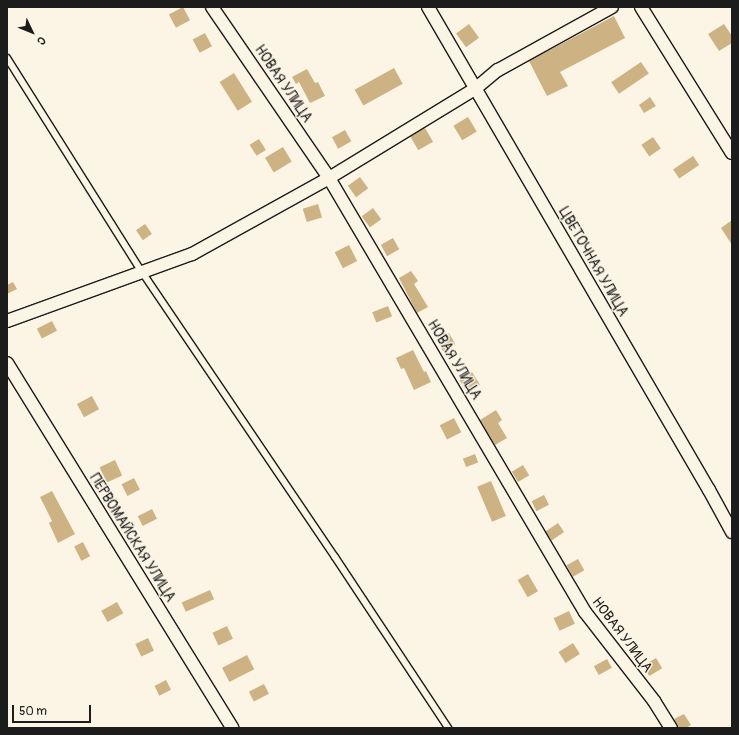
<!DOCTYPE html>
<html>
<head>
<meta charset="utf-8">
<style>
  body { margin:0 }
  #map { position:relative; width:739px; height:735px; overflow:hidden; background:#fcf5e5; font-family:Pangolin,sans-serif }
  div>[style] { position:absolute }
  .building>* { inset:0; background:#cdb383; transform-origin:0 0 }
  .roads { filter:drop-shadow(1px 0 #1c1c1c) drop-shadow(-1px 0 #1c1c1c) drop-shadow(0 1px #1c1c1c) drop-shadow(0 -1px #1c1c1c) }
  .lane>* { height:6px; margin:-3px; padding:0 3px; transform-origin:3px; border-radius:3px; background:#fcf5e5 }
  .street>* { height:12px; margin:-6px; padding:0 6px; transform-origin:6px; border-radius:6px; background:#fcf5e5 }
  span { translate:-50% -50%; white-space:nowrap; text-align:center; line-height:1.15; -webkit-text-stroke:3px #fcf5e5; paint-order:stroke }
  .street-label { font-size:14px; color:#1c1c1c }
  .frame { position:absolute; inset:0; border:8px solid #1c1c1c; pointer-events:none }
  .north { position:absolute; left:12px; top:12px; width:40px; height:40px; -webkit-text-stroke:3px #fcf5e5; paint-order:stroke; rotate:133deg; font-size:11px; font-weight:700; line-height:16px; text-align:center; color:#1c1c1c }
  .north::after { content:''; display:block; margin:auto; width:14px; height:18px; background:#1c1c1c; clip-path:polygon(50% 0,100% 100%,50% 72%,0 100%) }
  .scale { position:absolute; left:12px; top:705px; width:79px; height:18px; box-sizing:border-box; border:2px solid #1c1c1c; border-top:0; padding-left:5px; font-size:12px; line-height:14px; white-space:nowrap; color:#1c1c1c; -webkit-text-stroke:3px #fcf5e5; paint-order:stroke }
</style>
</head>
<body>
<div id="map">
  <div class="building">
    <div style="left:183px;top:7px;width:15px;height:16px;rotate:62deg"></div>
    <div style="clip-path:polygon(614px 16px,625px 38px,560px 72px,568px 86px,547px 96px,529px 61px)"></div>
    <div style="left:469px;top:24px;width:17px;height:16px;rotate:54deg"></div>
    <div style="clip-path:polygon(724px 24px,732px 36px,732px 43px,719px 51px,708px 34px)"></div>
    <div style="left:205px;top:33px;width:15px;height:14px;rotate:62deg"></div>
    <div style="left:641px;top:62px;width:14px;height:36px;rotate:56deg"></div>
    <div style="left:394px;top:68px;width:18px;height:45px;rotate:61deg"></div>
    <div style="clip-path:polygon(307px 69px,315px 83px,318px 82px,325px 96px,310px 103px,299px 82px,296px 84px,292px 77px)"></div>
    <div style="left:234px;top:73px;width:34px;height:17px;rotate:58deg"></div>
    <div style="clip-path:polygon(650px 97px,656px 106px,644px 113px,639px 105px)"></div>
    <div style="left:468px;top:117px;width:17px;height:17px;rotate:59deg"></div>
    <div style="left:425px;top:128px;width:16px;height:17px;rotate:60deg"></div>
    <div style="left:345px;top:130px;width:13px;height:15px;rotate:61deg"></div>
    <div style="left:653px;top:137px;width:14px;height:14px;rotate:56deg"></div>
    <div style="left:259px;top:139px;width:13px;height:11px;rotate:58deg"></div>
    <div style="left:283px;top:147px;width:17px;height:21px;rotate:59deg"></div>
    <div style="left:693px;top:156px;width:11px;height:24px;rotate:56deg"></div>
    <div style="left:360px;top:177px;width:14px;height:15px;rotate:54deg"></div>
    <div style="left:318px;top:204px;width:14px;height:16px;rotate:73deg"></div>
    <div style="left:373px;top:208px;width:14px;height:14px;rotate:54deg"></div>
    <div style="clip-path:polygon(732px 220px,732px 245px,721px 228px)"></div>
    <div style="left:145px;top:224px;width:12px;height:11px;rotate:55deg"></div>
    <div style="left:393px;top:238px;width:13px;height:14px;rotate:61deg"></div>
    <div style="left:349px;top:245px;width:18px;height:16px;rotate:63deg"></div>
    <div style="clip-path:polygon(411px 271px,418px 281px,414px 284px,428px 307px,417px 313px,399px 278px)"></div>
    <div style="clip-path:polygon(13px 282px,17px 289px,7px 294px,7px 285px)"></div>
    <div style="left:388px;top:306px;width:11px;height:17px;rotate:68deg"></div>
    <div style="left:52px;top:321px;width:11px;height:17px;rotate:63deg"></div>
    <div style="left:449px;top:333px;width:13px;height:14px;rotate:61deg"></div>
    <div style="clip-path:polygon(413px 350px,424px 372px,426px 371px,431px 382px,414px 390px,404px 368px,401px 369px,396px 358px)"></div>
    <div style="left:472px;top:372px;width:15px;height:15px;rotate:58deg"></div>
    <div style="left:92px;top:396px;width:15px;height:17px;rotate:62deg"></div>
    <div style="clip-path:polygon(496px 410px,502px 420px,498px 423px,507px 438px,495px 445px,480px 420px)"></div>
    <div style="left:454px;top:418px;width:16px;height:16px;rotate:63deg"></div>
    <div style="left:475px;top:454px;width:9px;height:13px;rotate:69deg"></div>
    <div style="left:115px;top:460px;width:17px;height:17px;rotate:65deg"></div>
    <div style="left:523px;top:465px;width:12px;height:13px;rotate:59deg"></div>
    <div style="left:134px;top:478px;width:13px;height:14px;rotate:63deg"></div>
    <div style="left:491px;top:481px;width:38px;height:15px;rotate:67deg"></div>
    <div style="clip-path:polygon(52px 491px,75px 534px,58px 543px,49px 523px,52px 521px,40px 497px)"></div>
    <div style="left:544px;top:495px;width:11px;height:14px;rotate:63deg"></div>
    <div style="left:152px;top:509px;width:11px;height:16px;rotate:63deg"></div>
    <div style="left:558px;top:523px;width:11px;height:15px;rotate:56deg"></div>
    <div style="left:83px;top:542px;width:16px;height:10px;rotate:63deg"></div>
    <div style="left:578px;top:559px;width:13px;height:13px;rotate:61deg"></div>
    <div style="left:528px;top:574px;width:20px;height:12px;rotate:60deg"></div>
    <div style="left:210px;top:590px;width:10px;height:31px;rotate:66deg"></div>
    <div style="left:117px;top:602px;width:13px;height:18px;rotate:61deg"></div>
    <div style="left:569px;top:611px;width:14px;height:17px;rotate:65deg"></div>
    <div style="left:227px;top:626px;width:14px;height:16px;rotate:65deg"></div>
    <div style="left:148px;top:638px;width:14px;height:14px;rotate:65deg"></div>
    <div style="left:573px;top:643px;width:13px;height:17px;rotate:58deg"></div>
    <div style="left:247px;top:655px;width:16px;height:28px;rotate:63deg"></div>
    <div style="left:656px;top:658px;width:12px;height:15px;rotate:59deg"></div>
    <div style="left:607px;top:659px;width:10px;height:15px;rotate:61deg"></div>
    <div style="left:166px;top:680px;width:11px;height:13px;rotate:63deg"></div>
    <div style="left:264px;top:684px;width:11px;height:17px;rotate:63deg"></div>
    <div style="clip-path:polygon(684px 714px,691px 725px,686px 728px,678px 728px,674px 719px)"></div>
  </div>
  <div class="roads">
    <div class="lane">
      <div style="left:7px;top:58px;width:253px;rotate:57.8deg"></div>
      <div style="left:142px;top:272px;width:344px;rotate:55.9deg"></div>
      <div style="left:335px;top:557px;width:205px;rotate:56.5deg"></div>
    </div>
    <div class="street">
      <div style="left:212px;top:7px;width:207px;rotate:55.6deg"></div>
      <div style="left:329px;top:178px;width:504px;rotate:59.47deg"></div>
      <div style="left:585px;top:612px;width:113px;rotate:52.2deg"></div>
      <div style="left:654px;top:701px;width:32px;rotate:58deg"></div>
      <div style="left:428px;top:7px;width:559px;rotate:59.81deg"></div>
      <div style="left:709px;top:490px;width:48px;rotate:61.3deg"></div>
      <div style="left:641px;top:7px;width:172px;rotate:58.1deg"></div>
      <div style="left:7px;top:321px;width:197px;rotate:-19.9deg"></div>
      <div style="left:192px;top:254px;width:157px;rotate:-29deg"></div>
      <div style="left:329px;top:178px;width:171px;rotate:-31.4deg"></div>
      <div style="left:475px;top:89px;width:30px;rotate:-40deg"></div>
      <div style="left:498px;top:70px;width:130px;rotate:-28.9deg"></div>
      <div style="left:7px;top:363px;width:429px;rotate:58.3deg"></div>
    </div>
  </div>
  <div class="street-label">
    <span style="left:283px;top:84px;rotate:56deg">НОВАЯ УЛИЦА</span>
    <span style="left:593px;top:262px;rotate:60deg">ЦВЕТОЧНАЯ УЛИЦА</span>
    <span style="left:454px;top:360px;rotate:59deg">НОВАЯ УЛИЦА</span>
    <span style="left:132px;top:538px;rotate:58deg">ПЕРВОМАЙСКАЯ УЛИЦА</span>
    <span style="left:622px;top:635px;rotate:53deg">НОВАЯ УЛИЦА</span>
  </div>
  <div class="frame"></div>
  <div class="north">С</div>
  <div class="scale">50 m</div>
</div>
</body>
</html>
